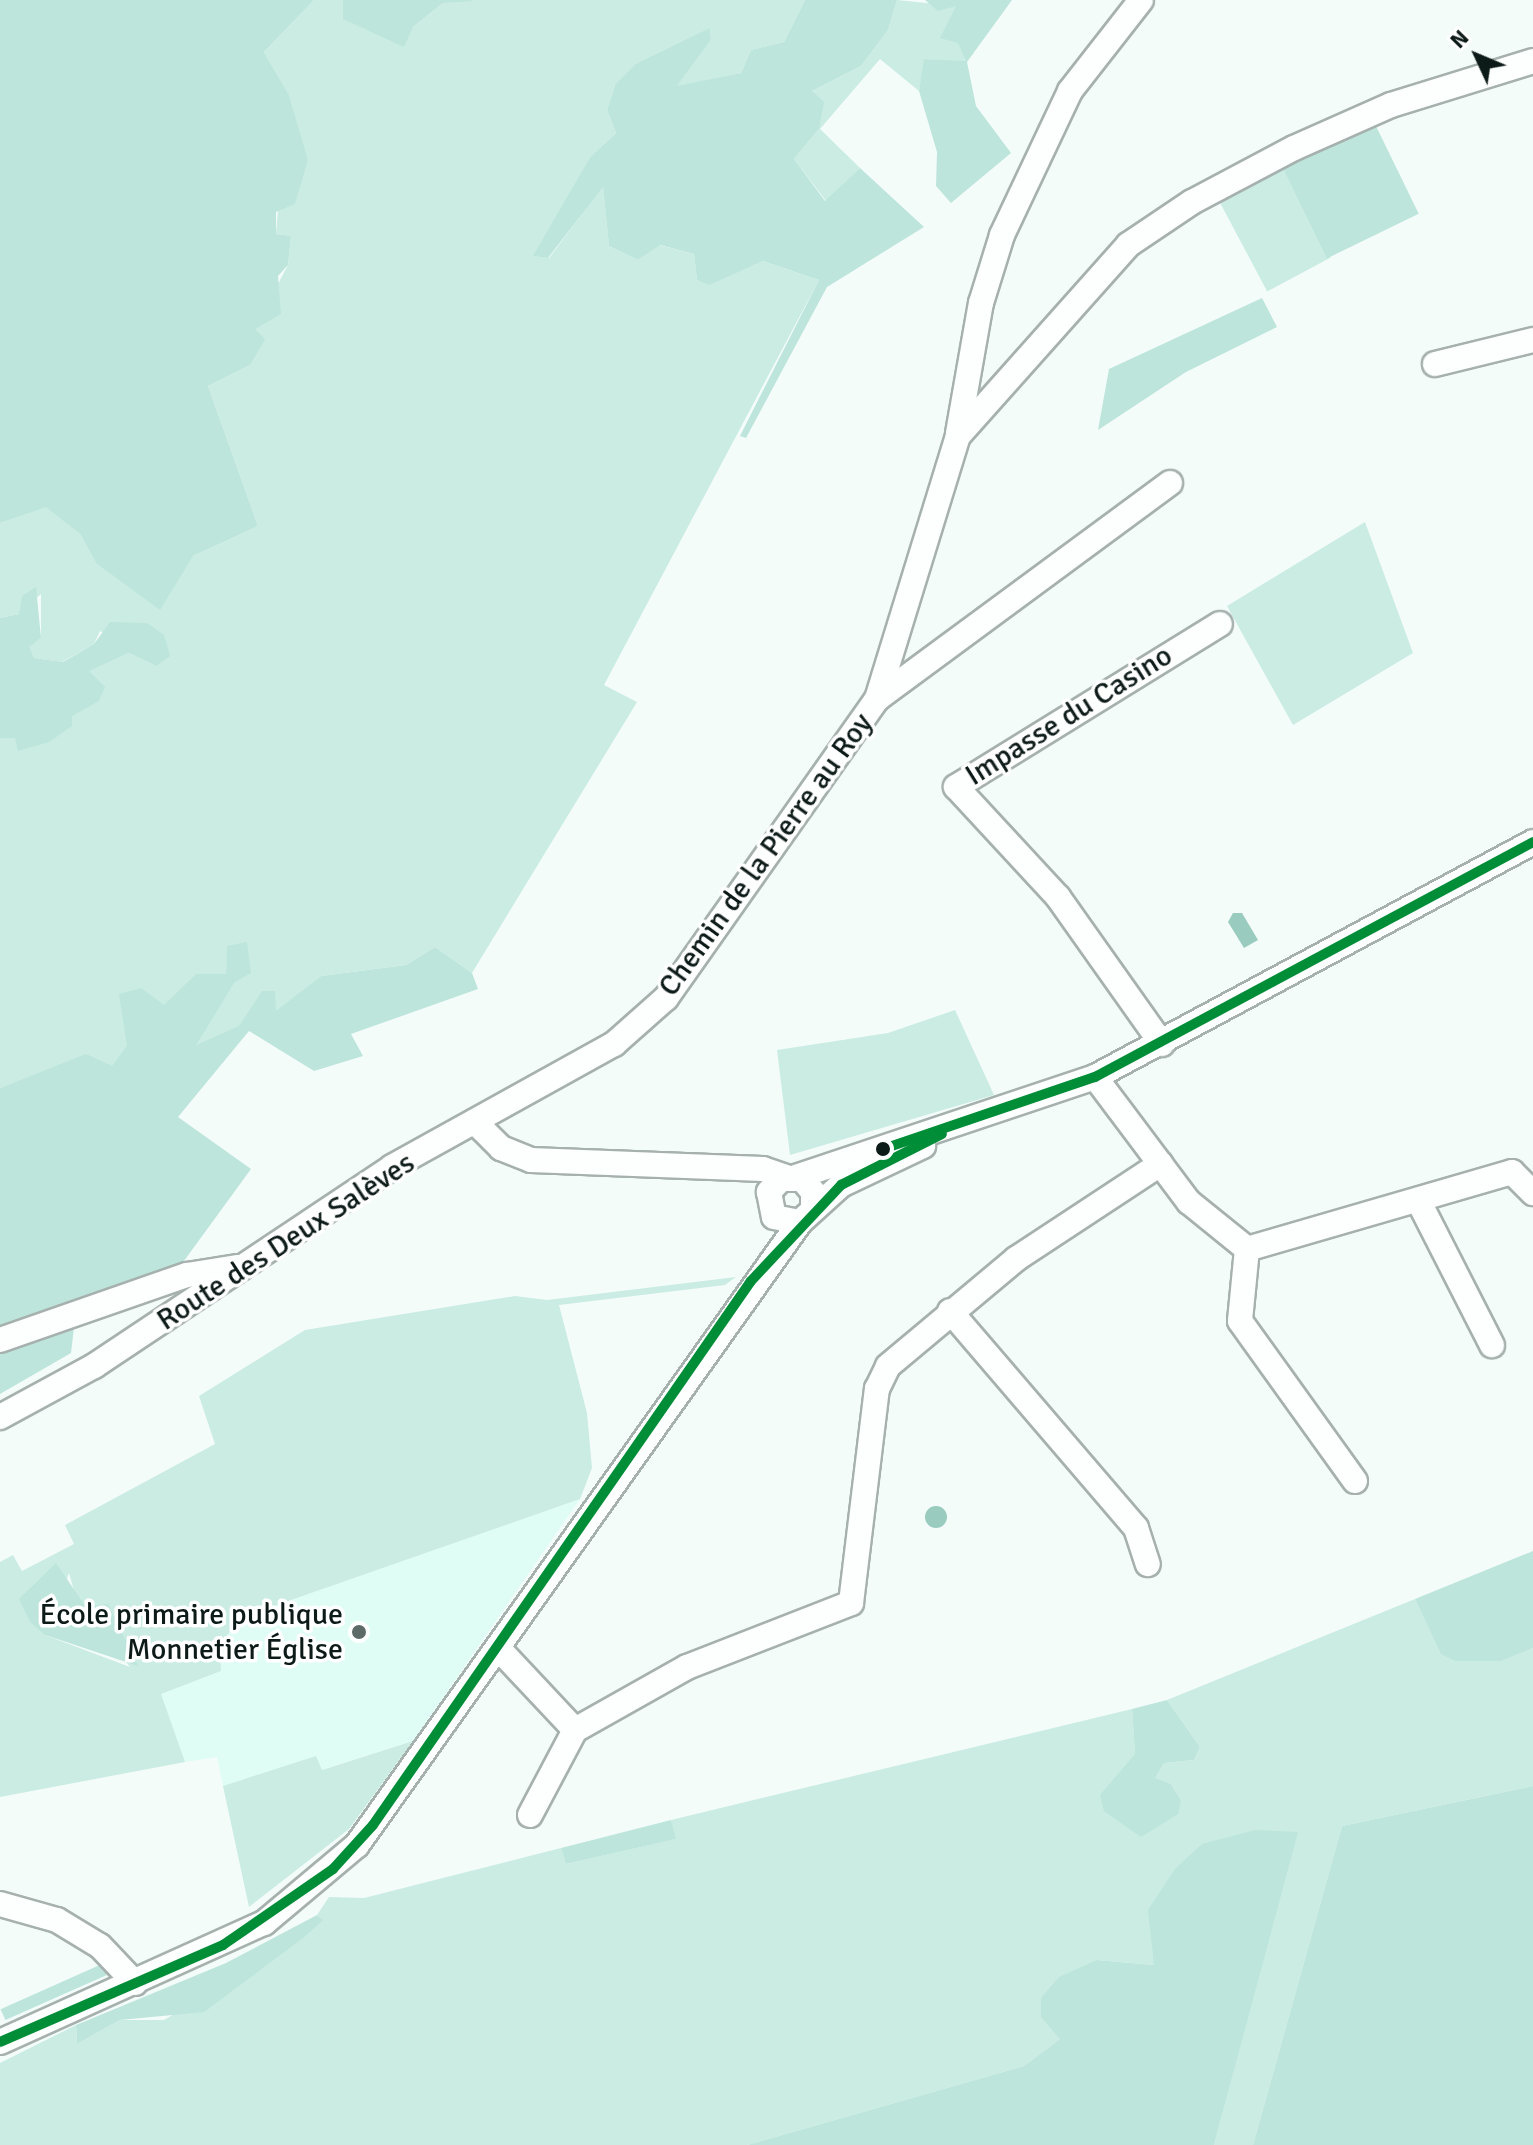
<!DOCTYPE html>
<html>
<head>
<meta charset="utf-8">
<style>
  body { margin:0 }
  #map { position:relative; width:1533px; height:2145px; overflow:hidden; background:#f4fcfa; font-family:Signika,sans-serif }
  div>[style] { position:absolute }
  .built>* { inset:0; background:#dffdf5 }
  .green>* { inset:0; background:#caece3; transform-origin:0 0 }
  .forest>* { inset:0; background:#bde5db; transform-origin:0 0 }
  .water>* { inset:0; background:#9acbbf }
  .round { border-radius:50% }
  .roads { filter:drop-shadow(2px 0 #a6b1ae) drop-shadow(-2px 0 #a6b1ae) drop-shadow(0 2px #a6b1ae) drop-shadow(0 -2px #a6b1ae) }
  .minor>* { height:24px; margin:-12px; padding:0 12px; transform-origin:12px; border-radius:12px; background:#fdfffe }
  .bus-1>* { height:10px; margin:-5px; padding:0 5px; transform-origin:5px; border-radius:5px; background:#008d38 }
  .dots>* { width:22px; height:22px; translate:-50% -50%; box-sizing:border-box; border:4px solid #fff; border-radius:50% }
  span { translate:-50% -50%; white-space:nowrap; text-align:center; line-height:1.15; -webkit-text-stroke:7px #fff; paint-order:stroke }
  .street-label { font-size:30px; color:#0d1b18 }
  .poi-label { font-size:30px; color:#0d1b18 }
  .right { translate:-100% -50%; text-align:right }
  .north { position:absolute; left:1437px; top:16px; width:80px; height:80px; -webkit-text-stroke:6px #fff; paint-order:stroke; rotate:314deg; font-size:22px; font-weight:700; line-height:32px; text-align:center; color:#0d1b18 }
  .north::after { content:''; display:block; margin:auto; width:28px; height:36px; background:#0d1b18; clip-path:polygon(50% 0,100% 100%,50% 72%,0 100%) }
</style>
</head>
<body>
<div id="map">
  <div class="built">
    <div style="clip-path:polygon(580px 1499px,413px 1741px,321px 1770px,316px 1757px,223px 1786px,217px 1757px,185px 1762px,160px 1694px,221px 1671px,220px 1645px,240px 1618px)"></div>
  </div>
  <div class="green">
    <div style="clip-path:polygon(314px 0,343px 0,343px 19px,413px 27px,443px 3px,472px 0,805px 0,784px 42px,751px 50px,741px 73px,676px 87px,711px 40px,710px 28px,615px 85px,607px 110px,616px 133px,590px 157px,534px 256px,549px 258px,603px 186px,609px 246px,638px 260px,659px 245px,694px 254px,697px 280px,709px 284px,763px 261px,819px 280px,604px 685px,637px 702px,472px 973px,435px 947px,406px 965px,321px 976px,276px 1012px,194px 1046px,235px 982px,228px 946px,226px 974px,196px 974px,112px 1067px,86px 1055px,0 1088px,0 738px,6px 732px,49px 742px,71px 716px,88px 671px,129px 653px,156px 666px,100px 631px,94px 644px,62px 662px,34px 658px,28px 647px,41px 638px,41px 594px,19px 614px,0 618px,0 523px,46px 506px,80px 534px,96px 563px,193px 556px,258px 526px,208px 386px,250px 365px,254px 329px,288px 265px,291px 236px,276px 234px,288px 93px,264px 52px)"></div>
    <div style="clip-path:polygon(897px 0,956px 6px,966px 62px,925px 59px,919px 91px,880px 59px,820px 129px,860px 168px,826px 201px,794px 159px,819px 129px,812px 91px,861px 66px,888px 30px)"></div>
    <div style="left:1281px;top:164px;width:106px;height:72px;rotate:62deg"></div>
    <div style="clip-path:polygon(1365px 522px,1413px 653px,1293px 725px,1227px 606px)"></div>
    <div style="clip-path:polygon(955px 1010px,994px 1095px,790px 1155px,777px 1050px,888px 1033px)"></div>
    <div style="clip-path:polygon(evenodd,736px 1277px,725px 1285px,559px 1305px,587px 1413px,592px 1468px,580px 1499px,240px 1618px,220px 1645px,221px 1671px,161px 1694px,185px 1762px,0 1797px,0 1562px,13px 1555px,22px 1571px,74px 1544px,65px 1525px,215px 1444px,199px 1396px,305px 1330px,515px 1296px,547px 1300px,736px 1277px,69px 1573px,75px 1594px,130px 1667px,45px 1635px,69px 1573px)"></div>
    <div style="clip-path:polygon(1415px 1599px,1441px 1653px,1455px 1661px,1502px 1661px,1533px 1648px,1533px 1786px,1342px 1826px,1253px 2145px,1214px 2145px,1297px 1832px,1154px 1965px,1097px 1960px,1060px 2039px,1024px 2066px,747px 2145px,0 2145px,0 2063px,76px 2025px,77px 2044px,120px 2020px,164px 2020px,307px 1935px,322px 1920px,317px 1915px,329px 1897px,364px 1898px,561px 1848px,566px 1864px,675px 1839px,671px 1820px,1132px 1709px,1141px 1837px,1181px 1800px,1171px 1784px,1154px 1779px,1164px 1763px,1194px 1760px,1200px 1747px,1167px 1700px)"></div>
    <div style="clip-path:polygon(413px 1741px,349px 1829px,249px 1907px,223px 1786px,316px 1756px,322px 1770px)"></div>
  </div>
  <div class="forest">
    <div style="clip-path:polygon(0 0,314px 0,264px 52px,288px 93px,308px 160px,295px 204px,276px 212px,276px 234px,291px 236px,288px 265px,278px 276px,281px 314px,255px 329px,265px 339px,250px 365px,208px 386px,258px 526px,193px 556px,160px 610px,96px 563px,80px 534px,46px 507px,0 523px)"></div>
    <div style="clip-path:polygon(343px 0,472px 0,473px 1px,443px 3px,413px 27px,404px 47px,343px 19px)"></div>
    <div style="clip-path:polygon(805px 0,897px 0,888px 30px,861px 66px,812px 91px,824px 102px,819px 129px,794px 159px,825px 201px,860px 168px,924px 227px,827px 287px,746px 438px,740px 436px,819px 280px,763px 261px,709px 285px,697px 280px,694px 254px,660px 245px,638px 260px,609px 246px,603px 187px,548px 258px,533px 256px,590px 157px,616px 133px,607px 110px,615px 85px,636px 64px,710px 28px,711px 40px,677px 86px,741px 73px,751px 50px,784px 42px)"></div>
    <div style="clip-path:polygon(925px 0,1012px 0,967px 62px,976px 106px,1011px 153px,951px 203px,936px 186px,937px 152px,919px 91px,924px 59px,966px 61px,958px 43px,940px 38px,956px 6px,938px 11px)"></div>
    <div style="left:1374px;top:122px;width:102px;height:102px;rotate:64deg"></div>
    <div style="clip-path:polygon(1262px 298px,1277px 327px,1186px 372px,1098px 430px,1109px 369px)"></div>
    <div style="clip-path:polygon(36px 587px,41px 638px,29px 647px,34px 658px,63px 662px,94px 644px,110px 622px,147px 623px,164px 635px,170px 656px,156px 666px,129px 653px,89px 671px,105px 687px,99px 701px,72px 716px,72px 726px,49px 742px,18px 751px,15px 738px,0 738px,0 618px,19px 614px,22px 596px)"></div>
    <div style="clip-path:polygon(247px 942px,251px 973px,235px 982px,196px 1045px,239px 1026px,262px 991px,275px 991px,276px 1011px,321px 976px,406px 965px,435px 947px,472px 973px,478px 989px,351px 1034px,363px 1056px,314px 1071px,249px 1031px,178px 1117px,251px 1169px,181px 1265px,77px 1302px,71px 1353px,0 1394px,0 1088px,86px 1054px,112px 1066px,127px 1046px,119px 994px,141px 988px,164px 1005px,196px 974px,226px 974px,227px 946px)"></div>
    <div style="clip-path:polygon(1533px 1551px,1533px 1648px,1502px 1661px,1455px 1661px,1441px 1654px,1415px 1599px)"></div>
    <div style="clip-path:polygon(56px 1563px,86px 1607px,108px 1604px,138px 1666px,45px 1635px,30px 1622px,19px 1599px)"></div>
    <div style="clip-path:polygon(1167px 1700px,1200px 1747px,1194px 1760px,1164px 1763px,1155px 1778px,1171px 1784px,1181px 1800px,1178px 1814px,1141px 1837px,1104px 1811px,1100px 1795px,1135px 1754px,1132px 1709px)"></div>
    <div style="clip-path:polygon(1533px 1786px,1533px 2145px,1253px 2145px,1342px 1826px)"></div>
    <div style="clip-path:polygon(671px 1820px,676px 1839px,566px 1864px,561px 1848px)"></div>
    <div style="clip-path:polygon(1255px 1830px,1298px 1832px,1214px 2145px,747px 2145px,1024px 2066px,1060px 2039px,1041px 2017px,1041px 1998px,1059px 1977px,1097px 1960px,1154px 1965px,1148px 1910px,1175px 1869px,1202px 1844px)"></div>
    <div style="clip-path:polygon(317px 1915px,323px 1920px,307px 1935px,204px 2012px,120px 2020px,77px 2044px,76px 2025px,226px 1963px)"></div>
    <div style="left:102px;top:1964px;width:12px;height:111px;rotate:66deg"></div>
  </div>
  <div class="water">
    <div style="clip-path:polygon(1233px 913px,1242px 913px,1258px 940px,1244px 948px,1228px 922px)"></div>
    <div class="round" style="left:925px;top:1506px;width:22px;height:22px"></div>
  </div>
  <div class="roads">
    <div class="minor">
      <div style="left:1435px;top:364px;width:101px;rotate:-13.8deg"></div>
      <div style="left:958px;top:433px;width:132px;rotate:-80deg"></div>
      <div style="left:981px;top:303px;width:71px;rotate:-72.8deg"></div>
      <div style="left:1002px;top:235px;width:159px;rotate:-64.7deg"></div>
      <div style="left:1070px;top:91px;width:115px;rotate:-52deg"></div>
      <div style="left:877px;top:699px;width:364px;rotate:-36.4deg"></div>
      <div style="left:1162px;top:1044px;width:180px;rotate:-125.3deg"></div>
      <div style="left:1058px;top:897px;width:150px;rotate:-132.8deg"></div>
      <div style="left:956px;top:787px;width:310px;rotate:-31.7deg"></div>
      <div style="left:1095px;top:1077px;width:156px;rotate:53.1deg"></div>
      <div style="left:1189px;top:1202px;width:75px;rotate:39deg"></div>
      <div style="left:1247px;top:1249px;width:276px;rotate:-16.2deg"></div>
      <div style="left:1512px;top:1172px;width:30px;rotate:45deg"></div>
      <div style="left:478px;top:1125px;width:33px;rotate:45deg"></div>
      <div style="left:501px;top:1148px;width:32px;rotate:22deg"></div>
      <div style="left:531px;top:1160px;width:232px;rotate:2.2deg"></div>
      <div style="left:763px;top:1169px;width:24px;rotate:19deg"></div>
      <div style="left:796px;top:1177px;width:315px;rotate:-18.5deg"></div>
      <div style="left:1095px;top:1077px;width:497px;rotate:-28.2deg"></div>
      <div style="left:1418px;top:1200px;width:163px;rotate:63deg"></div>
      <div style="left:813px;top:1209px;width:17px;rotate:-90deg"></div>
      <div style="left:813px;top:1192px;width:17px;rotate:-130deg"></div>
      <div style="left:802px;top:1179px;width:21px;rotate:180deg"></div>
      <div style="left:781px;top:1179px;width:18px;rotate:133deg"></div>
      <div style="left:769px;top:1192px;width:25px;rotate:79deg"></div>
      <div style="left:774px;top:1217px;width:26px;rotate:11deg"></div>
      <div style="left:800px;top:1222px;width:55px;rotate:-42.1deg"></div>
      <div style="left:841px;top:1185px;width:91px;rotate:-25.4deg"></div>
      <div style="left:1247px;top:1249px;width:72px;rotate:95.6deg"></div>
      <div style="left:1240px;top:1321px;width:197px;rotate:54.3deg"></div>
      <div style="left:950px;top:1311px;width:286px;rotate:49.4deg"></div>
      <div style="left:1136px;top:1528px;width:38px;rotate:72deg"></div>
      <div style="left:0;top:1340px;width:198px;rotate:-19.2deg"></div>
      <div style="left:187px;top:1275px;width:52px;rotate:-8.9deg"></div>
      <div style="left:0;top:1417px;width:107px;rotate:-28.5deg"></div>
      <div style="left:94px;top:1366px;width:358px;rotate:-33.7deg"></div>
      <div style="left:392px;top:1167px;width:254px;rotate:-29deg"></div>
      <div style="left:614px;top:1044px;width:69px;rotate:-41.5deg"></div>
      <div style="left:666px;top:998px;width:366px;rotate:-54.8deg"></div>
      <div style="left:877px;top:699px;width:275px;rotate:-72.9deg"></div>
      <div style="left:958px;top:436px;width:256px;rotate:-48.3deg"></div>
      <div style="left:1128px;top:245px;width:77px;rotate:-33.9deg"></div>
      <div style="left:1192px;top:202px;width:115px;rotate:-27.9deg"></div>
      <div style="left:1294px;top:148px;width:106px;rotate:-23.9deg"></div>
      <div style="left:1391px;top:105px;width:149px;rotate:-17.2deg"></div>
      <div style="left:498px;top:1648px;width:112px;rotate:46.8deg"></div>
      <div style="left:575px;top:1730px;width:129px;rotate:-29.4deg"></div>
      <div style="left:687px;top:1667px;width:176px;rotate:-21.3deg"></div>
      <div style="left:851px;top:1603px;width:216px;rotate:-83.1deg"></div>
      <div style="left:877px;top:1389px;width:25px;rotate:-64deg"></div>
      <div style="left:888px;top:1366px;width:167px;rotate:-39.9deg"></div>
      <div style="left:1016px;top:1259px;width:173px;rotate:-33.4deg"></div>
      <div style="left:530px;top:1815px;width:96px;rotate:-62.1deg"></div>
      <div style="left:0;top:1904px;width:59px;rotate:15.7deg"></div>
      <div style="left:57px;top:1920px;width:50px;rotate:31.2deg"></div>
      <div style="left:100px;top:1946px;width:51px;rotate:46.6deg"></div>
      <div style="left:0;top:2042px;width:290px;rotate:-24.3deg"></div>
      <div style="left:264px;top:1923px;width:121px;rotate:-40deg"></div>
      <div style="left:357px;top:1845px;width:764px;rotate:-54.58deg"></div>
    </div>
  </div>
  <div class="bus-1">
    <div style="left:883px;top:1149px;width:224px;rotate:-18.8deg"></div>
    <div style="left:1095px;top:1077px;width:497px;rotate:-28.2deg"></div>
    <div style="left:0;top:2042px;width:243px;rotate:-23.5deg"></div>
    <div style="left:223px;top:1945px;width:134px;rotate:-34.6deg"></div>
    <div style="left:333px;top:1869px;width:59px;rotate:-47.7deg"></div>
    <div style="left:373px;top:1825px;width:662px;rotate:-55.21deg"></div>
    <div style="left:751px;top:1281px;width:132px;rotate:-46.8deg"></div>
    <div style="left:841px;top:1185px;width:113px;rotate:-26.8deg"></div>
  </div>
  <div class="dots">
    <div style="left:883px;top:1149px;background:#0d1b18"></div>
    <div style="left:359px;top:1632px;background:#5e6a67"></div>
  </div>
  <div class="street-label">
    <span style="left:1069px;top:716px;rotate:-32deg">Impasse du Casino</span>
    <span style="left:766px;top:855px;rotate:-54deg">Chemin de la Pierre au Roy</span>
    <span style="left:286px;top:1242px;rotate:-33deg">Route des Deux Salèves</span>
  </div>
  <div class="poi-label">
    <span class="right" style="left:343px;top:1632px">École primaire publique<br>Monnetier Église</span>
  </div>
  <div class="north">N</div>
</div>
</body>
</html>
